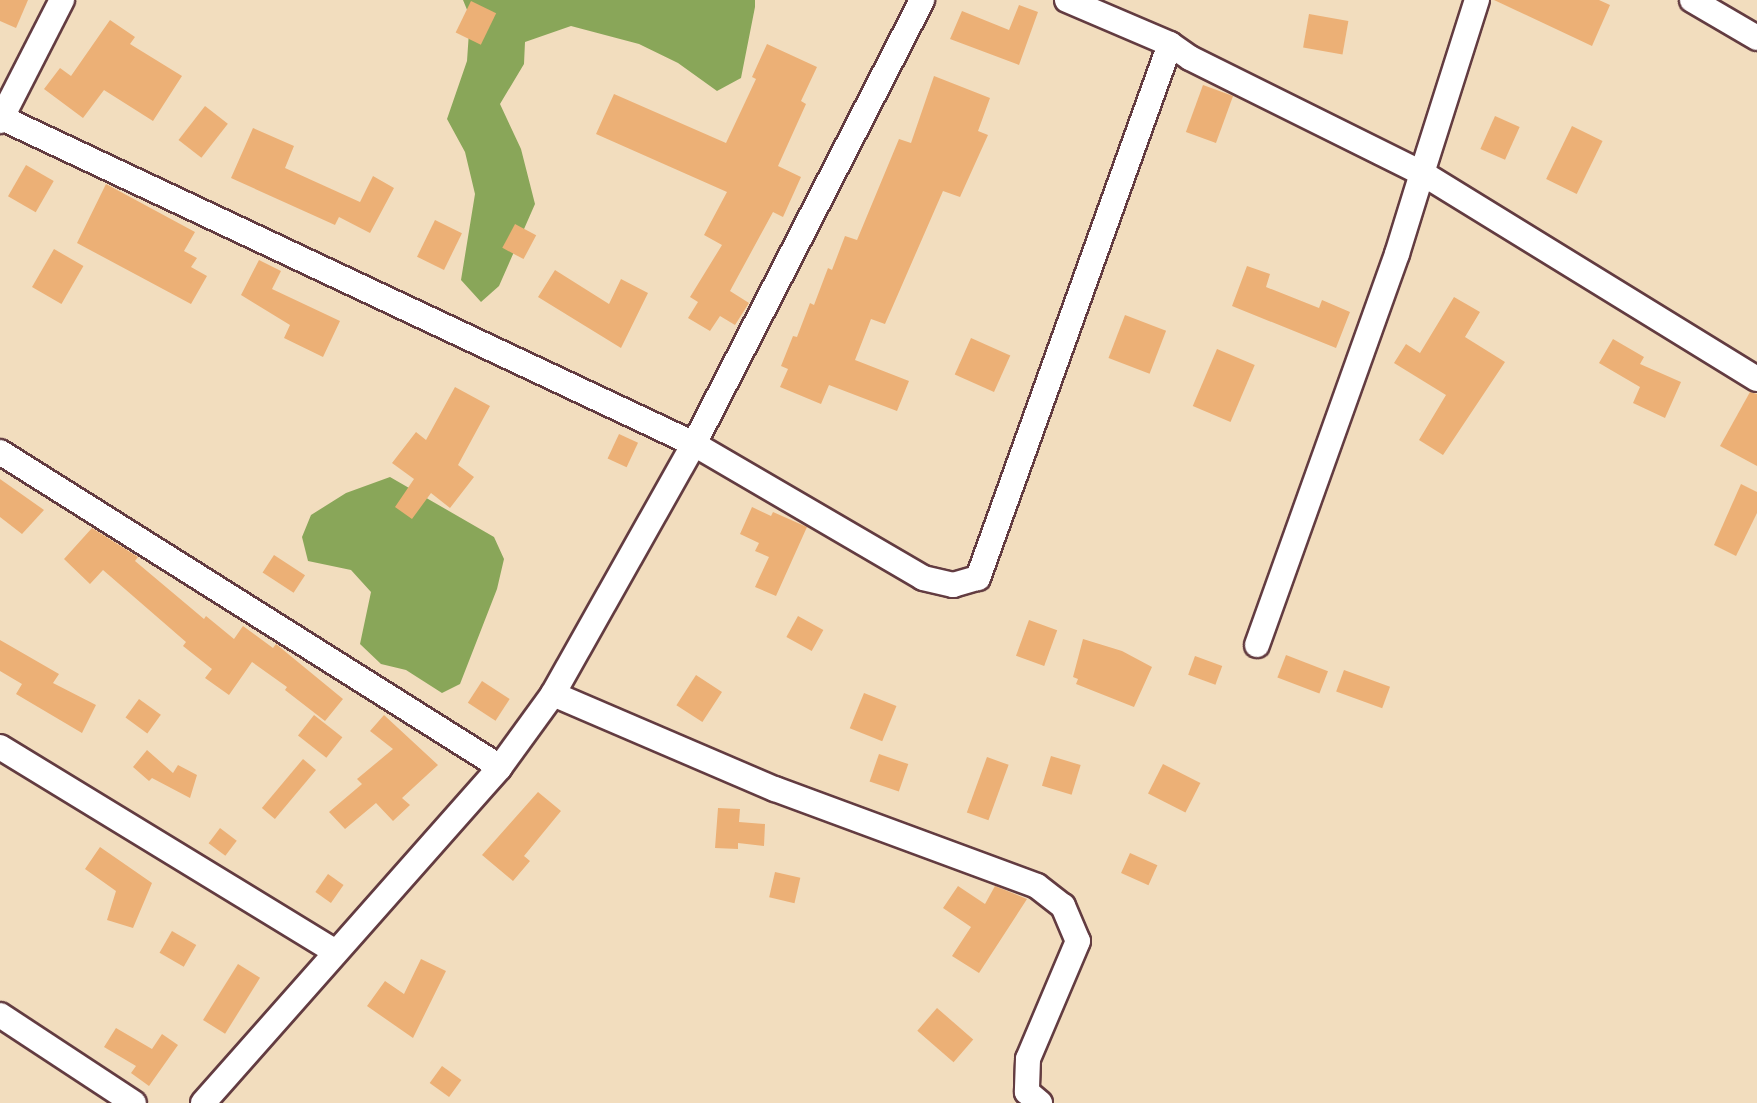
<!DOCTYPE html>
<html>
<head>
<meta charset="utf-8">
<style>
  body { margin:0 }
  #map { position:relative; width:1757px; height:1103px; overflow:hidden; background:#f2ddbe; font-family:"Balsamiq Sans",sans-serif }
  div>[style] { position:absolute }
  .forest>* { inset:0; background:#89a659 }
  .building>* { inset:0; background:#ecb076; transform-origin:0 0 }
  .roads { filter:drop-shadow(2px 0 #633c41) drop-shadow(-2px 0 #633c41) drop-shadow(0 2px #633c41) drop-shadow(0 -2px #633c41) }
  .street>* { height:24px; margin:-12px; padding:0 12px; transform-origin:12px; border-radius:12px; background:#fff }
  span { translate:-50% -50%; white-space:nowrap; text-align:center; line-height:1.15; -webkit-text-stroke:7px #fff; paint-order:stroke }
</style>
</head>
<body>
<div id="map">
  <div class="forest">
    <div style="clip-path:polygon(463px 0,755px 0,755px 7px,741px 78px,717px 91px,678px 63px,639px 44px,571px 26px,525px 42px,524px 64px,500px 104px,521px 149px,535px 204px,499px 286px,481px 302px,461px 280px,475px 194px,465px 152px,447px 119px,467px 61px,470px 17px)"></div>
    <div style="clip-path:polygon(390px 477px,494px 537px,504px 559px,497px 589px,460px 684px,442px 693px,406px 670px,381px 664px,360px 644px,371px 592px,351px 570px,308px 561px,302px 537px,311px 515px,346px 493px)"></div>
  </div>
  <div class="building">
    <div style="clip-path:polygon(0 0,28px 0,16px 28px,0 21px)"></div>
    <div style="clip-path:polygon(1494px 0,1599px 0,1610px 5px,1592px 46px)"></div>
    <div style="left:471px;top:1px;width:28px;height:35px;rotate:26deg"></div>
    <div style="clip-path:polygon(1019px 5px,1038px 12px,1019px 65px,950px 39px,962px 11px,1009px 30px)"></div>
    <div style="left:1309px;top:14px;width:40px;height:34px;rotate:10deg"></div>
    <div style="clip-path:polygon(110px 20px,135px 37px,130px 44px,182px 76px,153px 121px,104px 90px,83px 118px,44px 89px,60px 68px,71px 76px)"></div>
    <div style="clip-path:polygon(767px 44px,817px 67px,801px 101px,806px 104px,778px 166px,801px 177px,783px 217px,773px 212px,730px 291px,749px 303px,735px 325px,720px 316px,710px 331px,688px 318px,698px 302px,690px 297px,722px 245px,704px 235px,727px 192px,596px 134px,614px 94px,726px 143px,756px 79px,752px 77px)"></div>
    <div style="clip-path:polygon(934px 76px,990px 98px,978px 131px,988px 135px,960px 197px,943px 191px,885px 324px,871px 319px,855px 360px,909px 381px,897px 411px,829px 385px,821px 404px,780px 387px,788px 369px,781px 366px,793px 336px,797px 337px,810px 303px,814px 305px,828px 268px,832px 270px,845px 236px,857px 240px,899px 139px,911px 143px)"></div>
    <div style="left:1203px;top:85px;width:32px;height:50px;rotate:20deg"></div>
    <div style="left:205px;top:106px;width:29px;height:43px;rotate:38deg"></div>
    <div style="left:1495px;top:116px;width:27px;height:36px;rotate:24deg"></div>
    <div style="left:1572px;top:126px;width:34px;height:59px;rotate:26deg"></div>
    <div style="clip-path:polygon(253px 128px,294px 146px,285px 168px,360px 202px,373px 176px,394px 188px,370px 233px,339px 217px,335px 225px,231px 178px)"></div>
    <div style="left:26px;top:165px;width:32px;height:36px;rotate:30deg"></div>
    <div style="clip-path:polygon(106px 184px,195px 232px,184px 251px,197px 258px,191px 267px,207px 276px,191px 304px,77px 243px)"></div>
    <div style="left:435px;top:220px;width:30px;height:41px;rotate:26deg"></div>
    <div style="left:515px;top:224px;width:24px;height:27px;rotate:28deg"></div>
    <div style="left:54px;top:249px;width:34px;height:44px;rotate:30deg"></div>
    <div style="clip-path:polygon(259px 260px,281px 271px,272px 289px,340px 321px,323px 357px,284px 338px,290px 325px,241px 295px)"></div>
    <div style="clip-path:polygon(1247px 266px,1270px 274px,1266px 287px,1319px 308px,1322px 300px,1350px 312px,1336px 348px,1232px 306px)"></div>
    <div style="clip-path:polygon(555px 270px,609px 304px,621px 279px,648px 293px,621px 348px,538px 297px)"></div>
    <div style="clip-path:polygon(1454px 297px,1480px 312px,1465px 337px,1505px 362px,1443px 455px,1419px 440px,1446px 395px,1394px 363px,1406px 344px,1420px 353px)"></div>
    <div style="left:1125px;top:315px;width:44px;height:46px;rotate:21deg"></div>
    <div style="left:971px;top:338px;width:43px;height:40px;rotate:24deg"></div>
    <div style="clip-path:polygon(1613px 339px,1644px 357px,1640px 364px,1681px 382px,1665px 418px,1633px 403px,1640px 387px,1599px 363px)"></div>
    <div style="left:1217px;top:349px;width:41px;height:62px;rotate:23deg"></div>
    <div style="clip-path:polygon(455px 387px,490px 406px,458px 465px,474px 477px,450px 508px,431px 493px,412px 519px,395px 507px,414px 479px,392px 463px,416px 432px,426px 440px)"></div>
    <div style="clip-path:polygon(1750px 392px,1757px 394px,1757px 466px,1720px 446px)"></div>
    <div style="left:619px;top:434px;width:21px;height:27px;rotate:25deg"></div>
    <div style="clip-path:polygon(0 479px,44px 510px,22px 534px,0 517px)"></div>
    <div style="clip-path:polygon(1741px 484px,1757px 492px,1757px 513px,1736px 556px,1714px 545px)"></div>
    <div style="clip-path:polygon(752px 507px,771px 516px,773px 512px,807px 527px,776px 596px,755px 587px,769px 557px,755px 551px,759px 543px,740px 534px)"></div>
    <div style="clip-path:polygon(92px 528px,138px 557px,135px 561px,204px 619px,206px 616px,234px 639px,243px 626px,273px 648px,276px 644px,343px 699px,325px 721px,285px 690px,287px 687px,252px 662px,229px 695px,205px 678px,212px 669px,183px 646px,186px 642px,103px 570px,90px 584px,64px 559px)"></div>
    <div style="left:274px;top:555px;width:37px;height:21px;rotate:33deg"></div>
    <div style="left:798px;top:616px;width:29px;height:24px;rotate:29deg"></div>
    <div style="left:1029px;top:620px;width:30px;height:38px;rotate:20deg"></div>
    <div style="clip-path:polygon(1083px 639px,1122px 651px,1152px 667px,1134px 707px,1076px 684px,1078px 679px,1073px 677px)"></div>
    <div style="clip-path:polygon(0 640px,59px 674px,53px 683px,96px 705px,82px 733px,16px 694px,22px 684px,0 671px)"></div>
    <div style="left:1286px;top:655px;width:45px;height:24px;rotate:21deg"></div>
    <div style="left:1195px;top:656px;width:29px;height:20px;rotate:20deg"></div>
    <div style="left:1344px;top:670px;width:49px;height:23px;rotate:20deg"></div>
    <div style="left:696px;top:675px;width:31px;height:36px;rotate:33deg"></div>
    <div style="left:482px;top:681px;width:33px;height:26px;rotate:33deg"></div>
    <div style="left:864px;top:693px;width:35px;height:38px;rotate:22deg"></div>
    <div style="left:139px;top:699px;width:27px;height:23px;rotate:36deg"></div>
    <div style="left:314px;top:715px;width:36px;height:26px;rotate:38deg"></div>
    <div style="clip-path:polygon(384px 715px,438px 765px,402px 798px,410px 805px,393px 821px,376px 803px,345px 829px,329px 812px,362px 784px,357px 779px,393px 749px,370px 731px)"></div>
    <div style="clip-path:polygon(147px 750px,173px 773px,178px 765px,197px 775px,190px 798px,152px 778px,149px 781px,133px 767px)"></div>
    <div style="left:879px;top:754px;width:31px;height:29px;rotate:19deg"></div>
    <div style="left:1051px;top:756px;width:31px;height:31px;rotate:17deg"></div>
    <div style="left:987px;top:757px;width:23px;height:59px;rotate:20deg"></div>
    <div style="left:303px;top:759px;width:17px;height:64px;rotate:40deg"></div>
    <div style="left:1163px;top:764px;width:42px;height:33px;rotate:27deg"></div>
    <div style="clip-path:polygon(538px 792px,561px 811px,524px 856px,530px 861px,513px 881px,482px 855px)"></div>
    <div style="clip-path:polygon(718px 808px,740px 809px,739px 822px,765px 824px,764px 846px,738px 843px,738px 849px,715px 848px)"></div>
    <div style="left:220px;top:828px;width:21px;height:19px;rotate:37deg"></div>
    <div style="clip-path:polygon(100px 847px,152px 883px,133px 928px,107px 920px,116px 891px,85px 869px)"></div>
    <div style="left:1130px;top:853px;width:30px;height:22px;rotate:24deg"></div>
    <div style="left:775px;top:872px;width:26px;height:26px;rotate:13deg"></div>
    <div style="left:328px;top:874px;width:19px;height:22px;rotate:35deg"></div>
    <div style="clip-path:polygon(958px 886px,985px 904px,995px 886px,1027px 899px,979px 973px,952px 956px,971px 927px,943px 908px)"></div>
    <div style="left:172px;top:931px;width:28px;height:25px;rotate:30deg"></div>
    <div style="clip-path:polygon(421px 959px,446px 971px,413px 1038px,367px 1006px,385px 981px,404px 994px)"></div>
    <div style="left:238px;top:964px;width:26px;height:66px;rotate:32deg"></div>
    <div style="left:937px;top:1008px;width:48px;height:30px;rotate:41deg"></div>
    <div style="clip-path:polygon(116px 1028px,152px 1049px,162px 1034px,178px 1045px,149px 1086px,131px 1073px,136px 1066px,104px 1047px)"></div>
    <div style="left:442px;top:1066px;width:24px;height:21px;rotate:36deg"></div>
  </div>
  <div class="roads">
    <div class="street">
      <div style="left:1067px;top:0;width:112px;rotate:23.1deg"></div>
      <div style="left:1170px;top:44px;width:24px;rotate:35deg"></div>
      <div style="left:1190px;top:58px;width:259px;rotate:26.4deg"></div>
      <div style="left:1422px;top:173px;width:182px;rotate:-72.4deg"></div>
      <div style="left:1692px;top:0;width:75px;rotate:30.3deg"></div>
      <div style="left:0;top:117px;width:767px;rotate:25.23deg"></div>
      <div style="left:694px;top:444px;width:265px;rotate:30.3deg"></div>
      <div style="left:923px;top:578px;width:31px;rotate:13deg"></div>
      <div style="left:953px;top:585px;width:26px;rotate:-16deg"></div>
      <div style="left:978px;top:578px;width:567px;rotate:-70.22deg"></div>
      <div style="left:0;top:121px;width:136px;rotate:-62.9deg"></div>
      <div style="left:0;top:452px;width:591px;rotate:32.21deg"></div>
      <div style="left:1257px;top:645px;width:415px;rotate:-70.3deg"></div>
      <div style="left:1397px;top:254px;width:85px;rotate:-72.8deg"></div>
      <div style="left:1422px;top:173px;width:393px;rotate:31.6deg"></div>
      <div style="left:553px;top:694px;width:241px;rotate:23.2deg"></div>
      <div style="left:775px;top:789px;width:279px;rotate:20.3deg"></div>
      <div style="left:1037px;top:886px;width:33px;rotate:38deg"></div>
      <div style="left:1063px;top:906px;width:38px;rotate:67deg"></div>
      <div style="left:1078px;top:941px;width:128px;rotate:113deg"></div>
      <div style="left:1028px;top:1059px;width:33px;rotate:92deg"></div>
      <div style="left:1027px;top:1092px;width:17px;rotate:40deg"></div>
      <div style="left:0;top:747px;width:391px;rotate:31.4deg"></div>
      <div style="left:0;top:1015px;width:160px;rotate:33.3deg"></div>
      <div style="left:203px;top:1103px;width:448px;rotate:-48.5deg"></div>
      <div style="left:500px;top:767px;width:90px;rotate:-54deg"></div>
      <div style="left:553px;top:694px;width:287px;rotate:-60.6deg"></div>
      <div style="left:694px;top:444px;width:499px;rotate:-62.8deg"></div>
    </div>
  </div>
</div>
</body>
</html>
